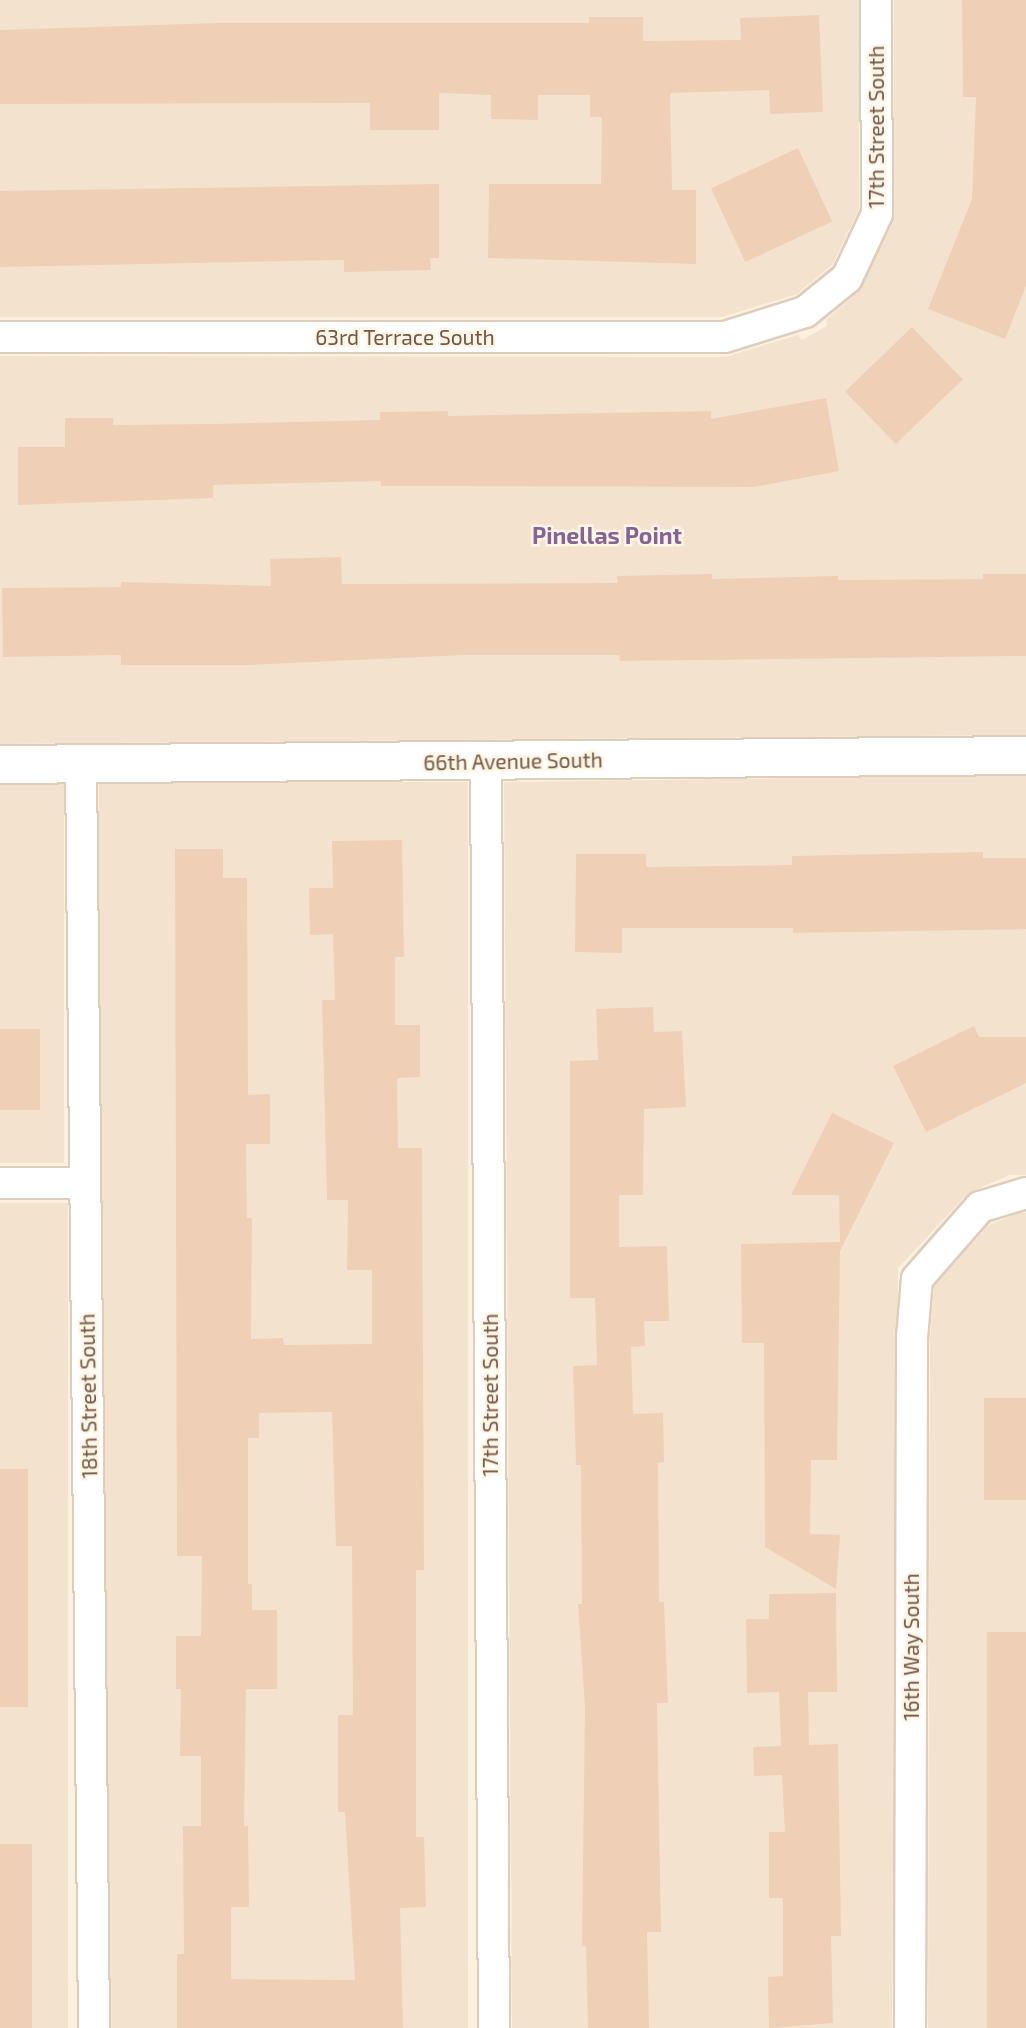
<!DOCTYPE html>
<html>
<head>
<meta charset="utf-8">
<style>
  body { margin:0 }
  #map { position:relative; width:1026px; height:2028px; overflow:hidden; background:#fcf1df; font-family:"Exo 2",sans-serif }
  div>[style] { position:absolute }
  .residential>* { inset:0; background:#f3e3ce; transform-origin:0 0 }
  .building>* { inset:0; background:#f0cfb7; transform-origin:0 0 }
  .roads { filter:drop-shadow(2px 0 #dfcdbc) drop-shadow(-2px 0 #dfcdbc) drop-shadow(0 2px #dfcdbc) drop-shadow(0 -2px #dfcdbc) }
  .minor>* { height:30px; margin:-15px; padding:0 15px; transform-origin:15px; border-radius:15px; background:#fff }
  .tertiary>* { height:37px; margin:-18.5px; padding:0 18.5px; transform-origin:18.5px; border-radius:18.5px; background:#fff }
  span { translate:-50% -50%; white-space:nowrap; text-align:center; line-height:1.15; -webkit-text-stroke:5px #fff5e5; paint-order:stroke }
  .street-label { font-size:21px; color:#715748 }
  .neighbourhood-label { font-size:23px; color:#856395; font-weight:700 }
</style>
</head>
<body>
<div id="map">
  <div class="residential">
    <div style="clip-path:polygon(0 0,859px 0,859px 209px,833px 264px,797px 294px,722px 317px,0 317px)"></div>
    <div style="clip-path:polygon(894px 0,1026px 0,1026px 735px,0 744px,0 356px,725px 357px,798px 335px,802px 340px,827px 326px,826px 320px,857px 293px,893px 223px)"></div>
    <div style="clip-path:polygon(1026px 775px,1026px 1175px,1010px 1175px,968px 1193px,898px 1268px,892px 2028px,512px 2028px,504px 782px)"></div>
    <div style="left:468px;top:782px;width:1246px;height:369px;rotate:90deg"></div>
    <div style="left:0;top:784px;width:64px;height:379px"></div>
    <div style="left:0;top:1203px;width:68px;height:825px"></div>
    <div style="clip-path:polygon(1019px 1213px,1026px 1213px,1026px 2028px,928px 2028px,930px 1339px,934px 1286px,989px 1225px)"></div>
  </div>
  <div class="building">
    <div style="clip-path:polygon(962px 0,1026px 0,1026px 286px,1005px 339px,928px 309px,972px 199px,976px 97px,963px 97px)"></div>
    <div style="clip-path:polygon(819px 15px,823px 112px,770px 114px,769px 90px,670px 93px,672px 190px,696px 190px,696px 264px,488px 258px,489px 184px,601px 184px,602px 117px,590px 117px,590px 95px,538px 95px,538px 120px,491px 119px,491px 95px,439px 93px,439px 130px,370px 130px,370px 103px,0 104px,0 30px,218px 23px,589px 23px,589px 17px,643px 17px,643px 41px,741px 40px,740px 18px)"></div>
    <div style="left:798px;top:148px;width:81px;height:96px;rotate:65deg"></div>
    <div style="clip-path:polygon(439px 184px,439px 258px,430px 258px,431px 270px,344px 272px,344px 260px,0 267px,0 191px)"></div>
    <div style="left:912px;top:327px;width:73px;height:93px;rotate:46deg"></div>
    <div style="clip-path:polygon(826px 398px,839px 471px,754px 487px,381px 486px,381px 481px,213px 485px,213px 498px,18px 505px,18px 447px,65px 447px,65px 418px,113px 418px,113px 425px,212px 424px,380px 420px,380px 412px,448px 411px,448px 416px,711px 411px,711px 419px)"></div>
    <div style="clip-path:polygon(341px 557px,342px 584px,618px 583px,617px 576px,712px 574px,712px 579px,838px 576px,838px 580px,983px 579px,983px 574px,1026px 574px,1026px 656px,620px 661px,619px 655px,463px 655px,250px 665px,121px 665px,121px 655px,3px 657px,2px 588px,121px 587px,121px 582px,271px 586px,270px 559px)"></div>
    <div style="clip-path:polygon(evenodd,402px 840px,404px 957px,395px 957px,395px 1025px,420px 1025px,420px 1077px,397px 1078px,398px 1148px,422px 1148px,424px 1570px,416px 1570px,416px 1837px,424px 1837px,426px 1907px,400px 1908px,403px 2028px,177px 2028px,177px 1954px,184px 1954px,183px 1826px,201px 1826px,201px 1756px,180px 1756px,181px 1689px,176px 1689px,176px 1636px,201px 1636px,202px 1556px,177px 1556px,175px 849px,223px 849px,223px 878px,247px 878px,248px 1095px,270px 1094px,270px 1144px,246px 1144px,247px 1218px,252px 1218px,251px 1339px,283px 1338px,284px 1345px,372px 1344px,372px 1270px,347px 1270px,348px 1200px,327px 1200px,322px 1000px,335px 1000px,333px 934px,310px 935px,309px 888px,333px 888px,332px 841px,402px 840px,332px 1412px,336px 1546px,352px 1546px,353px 1715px,338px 1715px,338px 1812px,345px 1812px,355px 1980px,231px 1979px,231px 1907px,249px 1907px,248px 1826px,244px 1826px,246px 1689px,277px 1689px,277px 1610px,252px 1610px,252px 1584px,248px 1584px,248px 1438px,259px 1438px,259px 1413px,332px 1412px)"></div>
    <div style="clip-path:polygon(983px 852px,983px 858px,1026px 858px,1026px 929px,793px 933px,793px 928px,622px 928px,622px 953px,575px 952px,576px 854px,646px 854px,646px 867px,792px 865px,792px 856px)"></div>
    <div style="clip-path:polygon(653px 1007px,654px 1032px,682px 1031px,686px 1107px,644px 1109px,643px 1195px,619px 1195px,619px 1247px,667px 1246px,669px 1321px,644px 1321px,645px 1346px,631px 1347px,633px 1414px,663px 1413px,664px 1462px,658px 1463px,659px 1602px,664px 1602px,668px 1703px,657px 1703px,661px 1932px,647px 1932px,649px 2028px,588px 2028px,586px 1946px,582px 1946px,585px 1706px,578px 1604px,582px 1604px,581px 1465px,576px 1465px,573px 1366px,597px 1365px,595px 1298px,570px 1298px,570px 1061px,598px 1060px,596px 1009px)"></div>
    <div style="clip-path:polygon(974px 1026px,979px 1037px,1026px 1037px,1026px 1083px,926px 1132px,893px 1066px)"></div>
    <div style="left:0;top:1029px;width:40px;height:81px"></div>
    <div style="clip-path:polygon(832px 1113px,894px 1143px,840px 1251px,837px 1460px,811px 1460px,810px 1534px,840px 1535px,836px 1589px,765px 1547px,764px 1343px,742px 1343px,741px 1244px,840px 1242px,839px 1195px,791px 1195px)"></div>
    <div style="left:1026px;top:1398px;width:102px;height:42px;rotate:90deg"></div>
    <div style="left:0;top:1469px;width:28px;height:238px"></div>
    <div style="clip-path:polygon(836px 1593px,837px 1692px,808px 1692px,809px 1745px,838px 1744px,841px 1936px,831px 1936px,833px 2023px,769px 2028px,768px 1977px,783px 1976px,783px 1898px,769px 1898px,769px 1832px,785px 1832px,782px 1775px,754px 1776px,753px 1747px,781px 1746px,779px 1692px,747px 1693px,746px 1619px,769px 1619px,769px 1594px)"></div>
    <div style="left:1026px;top:1632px;width:396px;height:39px;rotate:90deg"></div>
    <div style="left:0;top:1844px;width:32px;height:184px"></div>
  </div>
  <div class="roads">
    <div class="minor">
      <div style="left:0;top:337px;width:725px"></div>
      <div style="left:725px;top:337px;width:84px;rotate:-17.4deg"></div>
      <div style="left:805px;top:312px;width:54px;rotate:-39deg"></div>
      <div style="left:847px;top:278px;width:71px;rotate:-64.9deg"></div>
      <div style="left:877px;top:214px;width:214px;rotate:-90.3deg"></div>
      <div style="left:486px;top:762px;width:1266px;rotate:89.64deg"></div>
      <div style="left:81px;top:764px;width:1264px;rotate:89.41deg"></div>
      <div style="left:0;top:1183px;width:85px"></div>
      <div style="left:910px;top:2028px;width:690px;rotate:-89.83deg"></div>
      <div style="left:912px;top:1338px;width:59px;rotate:-85.2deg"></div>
      <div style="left:917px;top:1279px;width:96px;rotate:-48.8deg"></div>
      <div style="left:980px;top:1207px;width:48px;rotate:-16.9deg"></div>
    </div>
    <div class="tertiary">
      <div style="left:0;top:764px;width:1026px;rotate:-0.5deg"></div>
    </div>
  </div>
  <div class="street-label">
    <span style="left:876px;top:127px;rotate:-90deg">17th Street South</span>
    <span style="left:405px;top:337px">63rd Terrace South</span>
    <span style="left:513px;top:761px;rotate:-1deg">66th Avenue South</span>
    <span style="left:490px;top:1395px;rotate:-90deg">17th Street South</span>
    <span style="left:88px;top:1396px;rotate:-91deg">18th Street South</span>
    <span style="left:911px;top:1647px;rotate:-90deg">16th Way South</span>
  </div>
  <div class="neighbourhood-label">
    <span style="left:607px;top:535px">Pinellas Point</span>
  </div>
</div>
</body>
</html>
